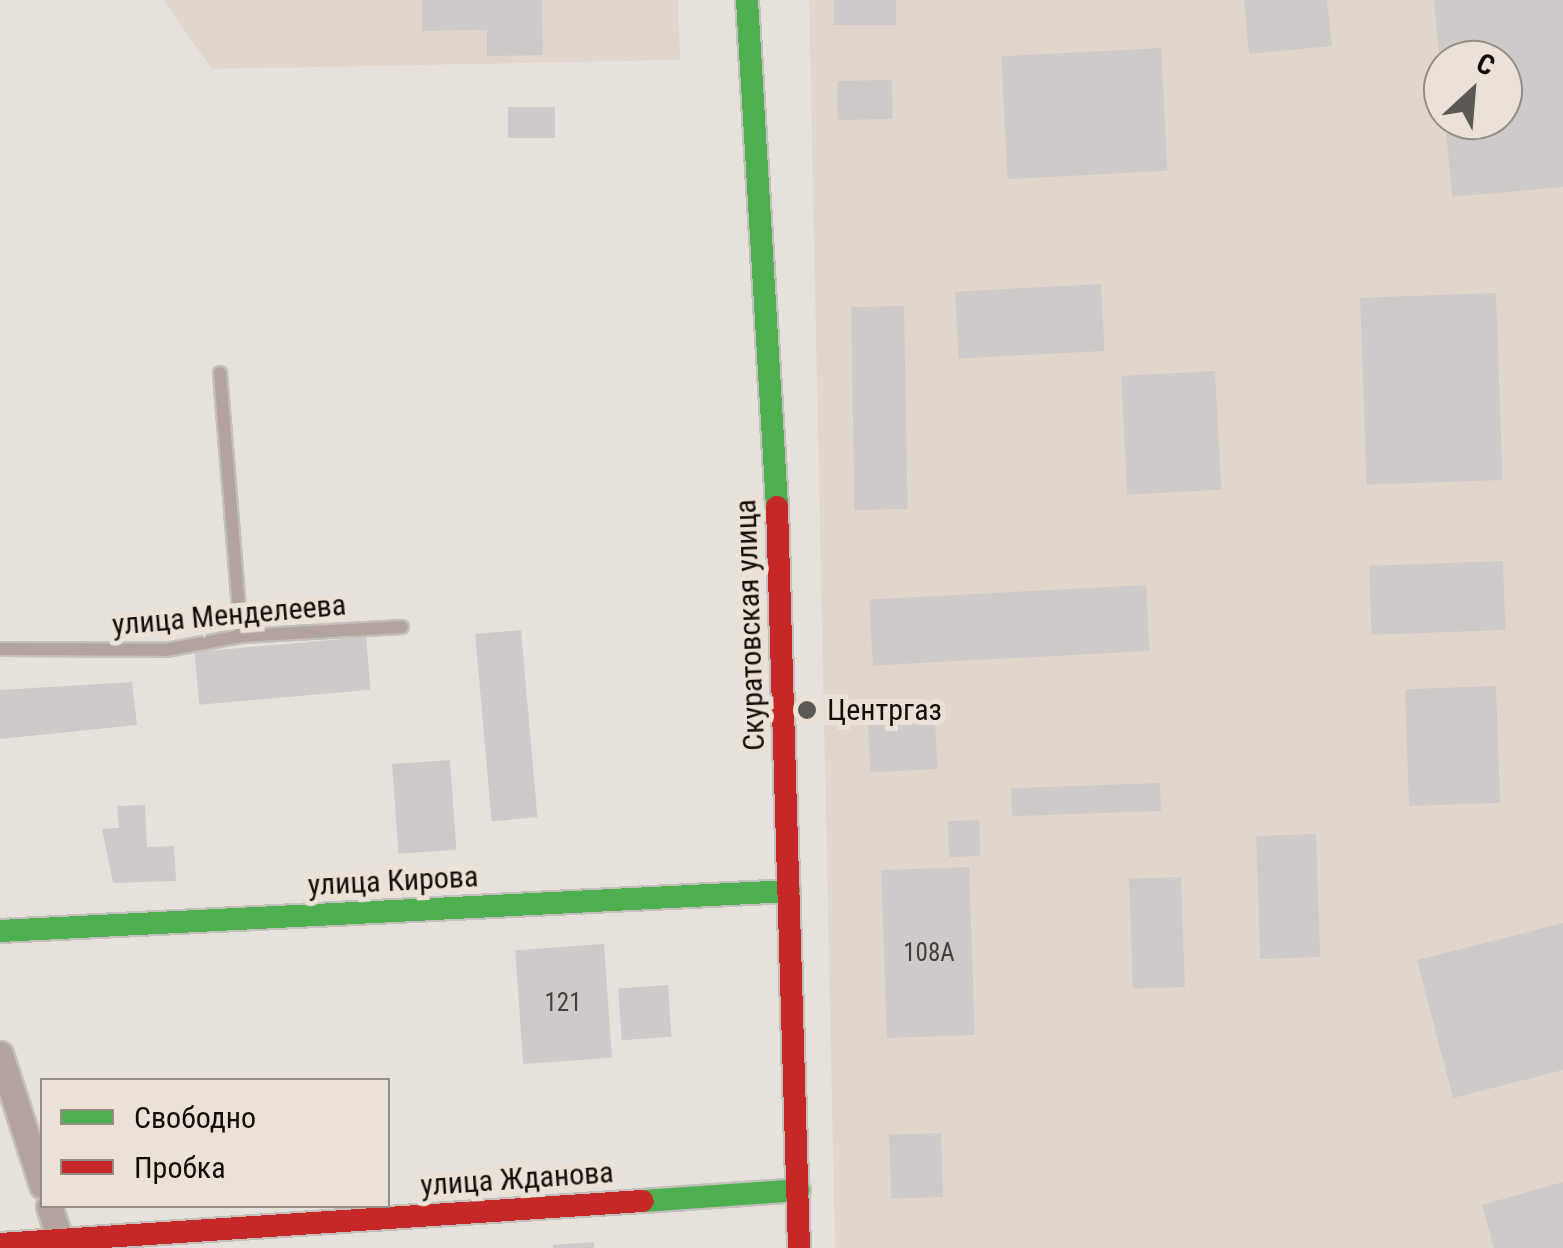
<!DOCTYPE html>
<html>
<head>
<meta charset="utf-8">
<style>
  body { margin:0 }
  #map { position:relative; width:1563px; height:1248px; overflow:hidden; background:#e7e1db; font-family:"Roboto Condensed",sans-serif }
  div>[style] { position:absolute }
  .built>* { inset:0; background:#e2d6ca }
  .building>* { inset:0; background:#cecaca; transform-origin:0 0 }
  .roads { filter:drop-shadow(2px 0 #c4bfba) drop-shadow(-2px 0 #c4bfba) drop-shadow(0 2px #c4bfba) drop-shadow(0 -2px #c4bfba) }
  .lane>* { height:12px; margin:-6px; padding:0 6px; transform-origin:6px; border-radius:6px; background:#b3a29e }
  .street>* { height:25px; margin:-12.5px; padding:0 12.5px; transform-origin:12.5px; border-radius:12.5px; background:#b3a29e }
  .fast>* { height:22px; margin:-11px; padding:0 11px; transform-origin:11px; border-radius:11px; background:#4caf50 }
  .jam>* { height:22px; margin:-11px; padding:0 11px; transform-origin:11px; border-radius:11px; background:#c62828 }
  .dots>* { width:28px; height:28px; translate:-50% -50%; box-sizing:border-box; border:5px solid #ece1d6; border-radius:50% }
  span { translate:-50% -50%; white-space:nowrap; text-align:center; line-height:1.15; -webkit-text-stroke:10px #ece1d6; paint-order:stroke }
  .number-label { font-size:25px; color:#423f3c }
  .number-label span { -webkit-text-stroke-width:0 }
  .street-label { font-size:30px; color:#110e0a }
  .poi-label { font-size:30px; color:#110e0a }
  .left { translate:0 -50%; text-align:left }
  .legend { position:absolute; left:40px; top:1078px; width:350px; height:130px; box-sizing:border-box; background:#ece1d6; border:2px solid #948d84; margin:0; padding:12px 18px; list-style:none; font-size:30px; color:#110e0a }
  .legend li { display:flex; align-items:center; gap:20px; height:50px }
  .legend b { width:50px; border:2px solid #948d84 }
  .north { position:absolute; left:1423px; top:40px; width:100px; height:100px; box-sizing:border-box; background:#ece1d6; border:2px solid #948d84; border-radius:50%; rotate:26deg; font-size:28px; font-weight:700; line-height:40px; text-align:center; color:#110e0a }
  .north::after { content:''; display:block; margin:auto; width:35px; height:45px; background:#5c5853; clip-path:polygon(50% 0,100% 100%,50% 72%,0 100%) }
</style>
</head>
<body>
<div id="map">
  <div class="built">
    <div style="clip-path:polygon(163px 0,678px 0,680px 60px,212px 69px)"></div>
    <div style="clip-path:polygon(evenodd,809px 0,1563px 0,1563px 1248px,835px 1248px,809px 0,1443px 60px,1503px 60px,1503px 120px,1443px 120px,1443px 60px)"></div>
  </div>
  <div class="building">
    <div style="clip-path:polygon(422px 0,542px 0,543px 55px,487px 56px,487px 30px,422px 31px)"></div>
    <div style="left:834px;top:0;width:62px;height:25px"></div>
    <div style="clip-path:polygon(1244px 0,1327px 0,1332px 46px,1249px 54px)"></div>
    <div style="clip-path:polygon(1434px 0,1563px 0,1563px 187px,1452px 197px,1445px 120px,1503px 120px,1503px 60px,1443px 60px,1440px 68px)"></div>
    <div style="left:1161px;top:48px;width:123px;height:160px;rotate:87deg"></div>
    <div style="left:892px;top:80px;width:39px;height:55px;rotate:89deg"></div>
    <div style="left:508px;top:107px;width:47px;height:31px"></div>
    <div style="left:1101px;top:284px;width:67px;height:146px;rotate:87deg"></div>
    <div style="left:1496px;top:293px;width:187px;height:136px;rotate:88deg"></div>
    <div style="left:904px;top:306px;width:203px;height:53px;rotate:89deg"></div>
    <div style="left:1215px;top:371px;width:119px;height:94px;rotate:87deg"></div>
    <div style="left:1503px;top:561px;width:69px;height:134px;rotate:88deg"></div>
    <div style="left:1146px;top:585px;width:66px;height:277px;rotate:87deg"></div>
    <div style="left:521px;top:630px;width:188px;height:46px;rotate:85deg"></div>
    <div style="left:366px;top:637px;width:53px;height:172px;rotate:85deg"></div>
    <div style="clip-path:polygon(132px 682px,137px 725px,0 739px,0 690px)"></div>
    <div style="left:1496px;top:686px;width:117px;height:91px;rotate:88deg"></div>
    <div style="left:934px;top:702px;width:67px;height:67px;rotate:87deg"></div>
    <div style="left:450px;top:760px;width:90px;height:58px;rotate:86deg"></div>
    <div style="left:1160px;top:783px;width:28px;height:149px;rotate:88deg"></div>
    <div style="clip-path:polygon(145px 805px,147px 847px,174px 846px,176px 881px,113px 883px,102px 829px,119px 828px,117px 806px)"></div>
    <div style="left:979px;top:820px;width:36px;height:31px;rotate:88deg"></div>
    <div style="left:1316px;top:834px;width:123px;height:60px;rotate:88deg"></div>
    <div style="left:969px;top:867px;width:168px;height:88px;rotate:88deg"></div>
    <div style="left:1181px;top:877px;width:110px;height:52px;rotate:88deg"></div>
    <div style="clip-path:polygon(1563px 923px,1563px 1070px,1453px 1098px,1417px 960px)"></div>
    <div style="left:604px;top:944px;width:114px;height:89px;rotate:86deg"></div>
    <div style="left:668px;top:985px;width:52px;height:50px;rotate:86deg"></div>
    <div style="left:941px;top:1133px;width:64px;height:52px;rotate:88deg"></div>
    <div style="clip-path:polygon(1563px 1182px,1563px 1248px,1494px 1248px,1482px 1205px)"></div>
    <div style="clip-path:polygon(594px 1242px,594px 1248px,553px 1248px,553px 1245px)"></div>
  </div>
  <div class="roads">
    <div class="lane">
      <div style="left:220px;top:373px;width:264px;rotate:85.4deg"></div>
      <div style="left:0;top:649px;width:166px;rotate:0.3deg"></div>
      <div style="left:166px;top:650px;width:76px;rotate:-10.6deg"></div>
      <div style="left:241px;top:636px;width:161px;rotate:-3.2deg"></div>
    </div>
    <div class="street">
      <div style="left:0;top:1054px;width:138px;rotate:72.2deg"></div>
      <div style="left:49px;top:1206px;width:44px;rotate:71.6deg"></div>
    </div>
    <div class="fast">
      <div style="left:747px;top:0;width:508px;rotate:86.61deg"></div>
      <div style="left:0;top:931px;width:790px;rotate:-2.9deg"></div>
      <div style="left:643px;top:1201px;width:156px;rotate:-4deg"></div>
    </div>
    <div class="jam">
      <div style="left:777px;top:507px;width:741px;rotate:88.3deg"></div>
      <div style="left:0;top:1244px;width:644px;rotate:-3.83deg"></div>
    </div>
  </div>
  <div class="dots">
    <div style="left:807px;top:710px;background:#5c5853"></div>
  </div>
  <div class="number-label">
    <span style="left:929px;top:953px">108А</span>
    <span style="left:563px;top:1003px">121</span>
  </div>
  <div class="street-label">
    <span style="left:229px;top:615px;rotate:-5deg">улица Менделеева</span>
    <span style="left:750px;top:625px;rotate:-92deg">Скуратовская улица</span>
    <span style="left:393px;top:881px;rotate:-3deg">улица Кирова</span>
    <span style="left:517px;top:1179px;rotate:-4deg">улица Жданова</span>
  </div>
  <div class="poi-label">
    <span class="left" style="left:827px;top:710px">Центргаз</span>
  </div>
  <ul class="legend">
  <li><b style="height:12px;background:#4caf50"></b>Свободно</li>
  <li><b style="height:12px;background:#c62828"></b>Пробка</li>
  </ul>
  <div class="north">С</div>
</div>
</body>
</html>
